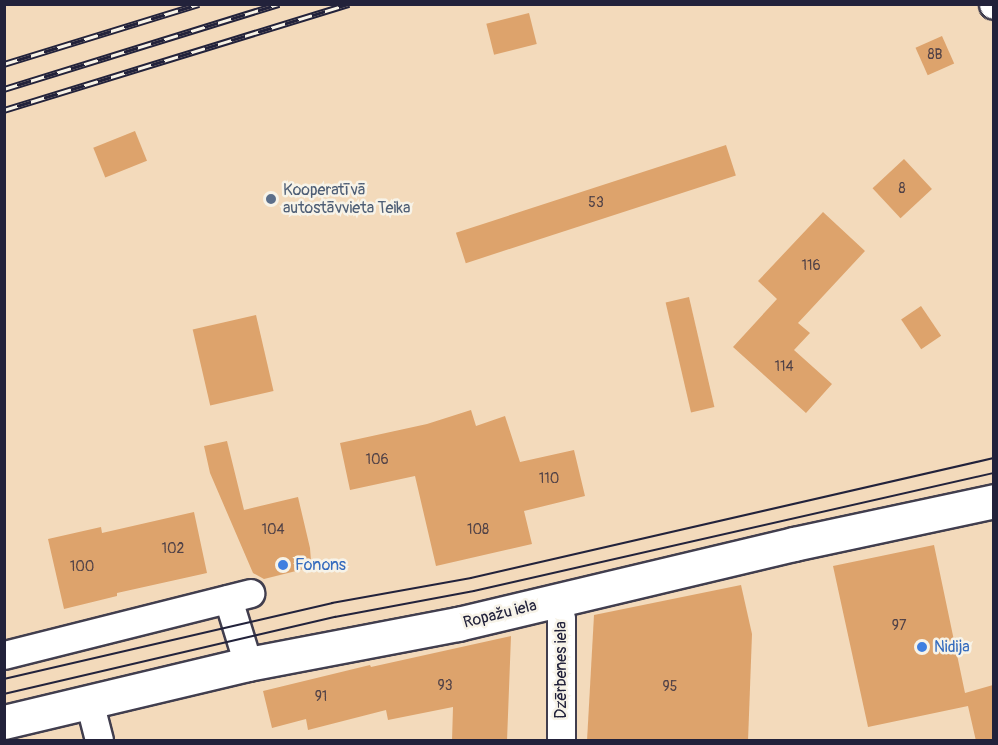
<!DOCTYPE html>
<html>
<head>
<meta charset="utf-8">
<style>
  body { margin:0 }
  #map { position:relative; width:998px; height:745px; overflow:hidden; background:#f3dabb; font-family:Pangolin,sans-serif }
  div>[style] { position:absolute }
  .building>* { inset:0; background:#dda36c; transform-origin:0 0 }
  .roads { filter:drop-shadow(2px 0 #413e4e) drop-shadow(-2px 0 #413e4e) drop-shadow(0 2px #413e4e) drop-shadow(0 -2px #413e4e) }
  .minor>* { height:27px; margin:-13.5px; padding:0 13.5px; transform-origin:13.5px; border-radius:13.5px; background:#fff }
  .tertiary>* { height:33px; margin:-16.5px; padding:0 16.5px; transform-origin:16.5px; border-radius:16.5px; background:#fff }
  .tram>* { height:1.5px; margin:-0.75px; padding:0 0.75px; transform-origin:0.75px; border-radius:0.75px; background:#22223b }
  .rail>* { height:7px; margin-top:-3.5px; transform-origin:0; background:repeating-linear-gradient(90deg,#f7f3e8 0 14px,#22223b 0 28px); box-sizing:border-box; border-block:2px solid #22223b }
  .dots>* { width:16px; height:16px; translate:-50% -50%; box-sizing:border-box; border:3px solid #f7f3e8; border-radius:50% }
  span { translate:-50% -50%; white-space:nowrap; text-align:center; line-height:1.15; -webkit-text-stroke:5px #f7f3e8; paint-order:stroke }
  .number-label { font-size:14px; color:#514247 }
  .number-label span { -webkit-text-stroke-width:0 }
  .service-label { font-size:16px; color:#4e5e75 }
  .left { translate:0 -50%; text-align:left }
  .shop-label { font-size:16px; color:#366cbe }
  .street-label { font-size:16px; color:#22223b }
  .frame { position:absolute; inset:0; border:6px solid #22223b; pointer-events:none }
</style>
</head>
<body>
<div id="map">
  <div class="building">
    <div style="left:529px;top:13px;width:32px;height:44px;rotate:76deg"></div>
    <div style="left:942px;top:36px;width:30px;height:29px;rotate:66deg"></div>
    <div style="left:135px;top:131px;width:32px;height:45px;rotate:68deg"></div>
    <div style="left:726px;top:145px;width:32px;height:284px;rotate:72deg"></div>
    <div style="left:904px;top:159px;width:41px;height:43px;rotate:47deg"></div>
    <div style="clip-path:polygon(823px 212px,865px 251px,798px 323px,810px 333px,794px 350px,832px 384px,806px 413px,733px 347px,777px 299px,758px 281px)"></div>
    <div style="left:689px;top:297px;width:113px;height:24px;rotate:77deg"></div>
    <div style="left:921px;top:306px;width:36px;height:24px;rotate:56deg"></div>
    <div style="left:256px;top:315px;width:78px;height:65px;rotate:77deg"></div>
    <div style="clip-path:polygon(471px 410px,476px 426px,505px 416px,520px 462px,574px 450px,585px 496px,524px 511px,532px 544px,436px 566px,415px 476px,350px 490px,340px 443px,427px 424px)"></div>
    <div style="clip-path:polygon(227px 441px,244px 510px,298px 497px,310px 548px,311px 561px,304px 569px,264px 579px,253px 573px,210px 473px,204px 446px)"></div>
    <div style="clip-path:polygon(194px 512px,207px 573px,117px 593px,117px 596px,64px 609px,48px 539px,101px 527px,102px 533px)"></div>
    <div style="clip-path:polygon(934px 545px,965px 693px,993px 685px,993px 741px,976px 741px,968px 706px,868px 727px,833px 566px)"></div>
    <div style="clip-path:polygon(741px 585px,752px 634px,748px 741px,587px 741px,594px 615px)"></div>
    <div style="clip-path:polygon(511px 636px,507px 741px,452px 741px,453px 707px,388px 720px,386px 710px,308px 730px,306px 719px,272px 728px,263px 691px,370px 665px,371px 667px)"></div>
  </div>
  <div class="roads">
    <div class="minor">
      <div style="left:993px;top:4px;width:1px;rotate:45deg"></div>
      <div style="left:228px;top:599px;width:68px;rotate:72.9deg"></div>
      <div style="left:558px;top:600px;width:19px;rotate:81deg"></div>
      <div style="left:561px;top:619px;width:121px;rotate:90deg"></div>
      <div style="left:4px;top:655px;width:254px;rotate:-14.1deg"></div>
      <div style="left:89px;top:701px;width:40px;rotate:75.6deg"></div>
    </div>
    <div class="tertiary">
      <div style="left:4px;top:722px;width:251px;rotate:-13.4deg"></div>
      <div style="left:248px;top:664px;width:214px;rotate:-10.8deg"></div>
      <div style="left:458px;top:624px;width:345px;rotate:-13.4deg"></div>
      <div style="left:794px;top:544px;width:205px;rotate:-12.1deg"></div>
    </div>
  </div>
  <div class="tram">
    <div style="left:4px;top:679px;width:337px;rotate:-13deg"></div>
    <div style="left:332px;top:603px;width:141px;rotate:-10.2deg"></div>
    <div style="left:471px;top:578px;width:537px;rotate:-12.92deg"></div>
    <div style="left:4px;top:694px;width:340px;rotate:-13.1deg"></div>
    <div style="left:335px;top:617px;width:141px;rotate:-10.6deg"></div>
    <div style="left:474px;top:591px;width:533px;rotate:-12.79deg"></div>
  </div>
  <div class="rail">
    <div style="left:4px;top:64px;width:204px;rotate:-17.1deg"></div>
    <div style="left:4px;top:89px;width:288px;rotate:-17.2deg"></div>
    <div style="left:4px;top:110px;width:361px;rotate:-17.1deg"></div>
  </div>
  <div class="dots">
    <div style="left:271px;top:199px;background:#5c6f8a"></div>
    <div style="left:283px;top:565px;background:#3f7fe0"></div>
    <div style="left:922px;top:647px;background:#3f7fe0"></div>
  </div>
  <div class="number-label">
    <span style="left:935px;top:55px">8B</span>
    <span style="left:902px;top:189px">8</span>
    <span style="left:596px;top:203px">53</span>
    <span style="left:811px;top:266px">116</span>
    <span style="left:784px;top:367px">114</span>
    <span style="left:377px;top:460px">106</span>
    <span style="left:549px;top:479px">110</span>
    <span style="left:273px;top:530px">104</span>
    <span style="left:478px;top:530px">108</span>
    <span style="left:173px;top:549px">102</span>
    <span style="left:82px;top:567px">100</span>
    <span style="left:899px;top:626px">97</span>
    <span style="left:445px;top:686px">93</span>
    <span style="left:670px;top:687px">95</span>
    <span style="left:321px;top:697px">91</span>
  </div>
  <div class="service-label">
    <span class="left" style="left:283px;top:199px">Kooperatīvā<br>autostāvvieta Teika</span>
  </div>
  <div class="shop-label">
    <span class="left" style="left:295px;top:565px">Fonons</span>
    <span class="left" style="left:934px;top:647px">Nidija</span>
  </div>
  <div class="street-label">
    <span style="left:500px;top:614px;rotate:-14deg">Ropažu iela</span>
    <span style="left:561px;top:670px;rotate:-90deg">Dzērbenes iela</span>
  </div>
  <div class="frame"></div>
</div>
</body>
</html>
